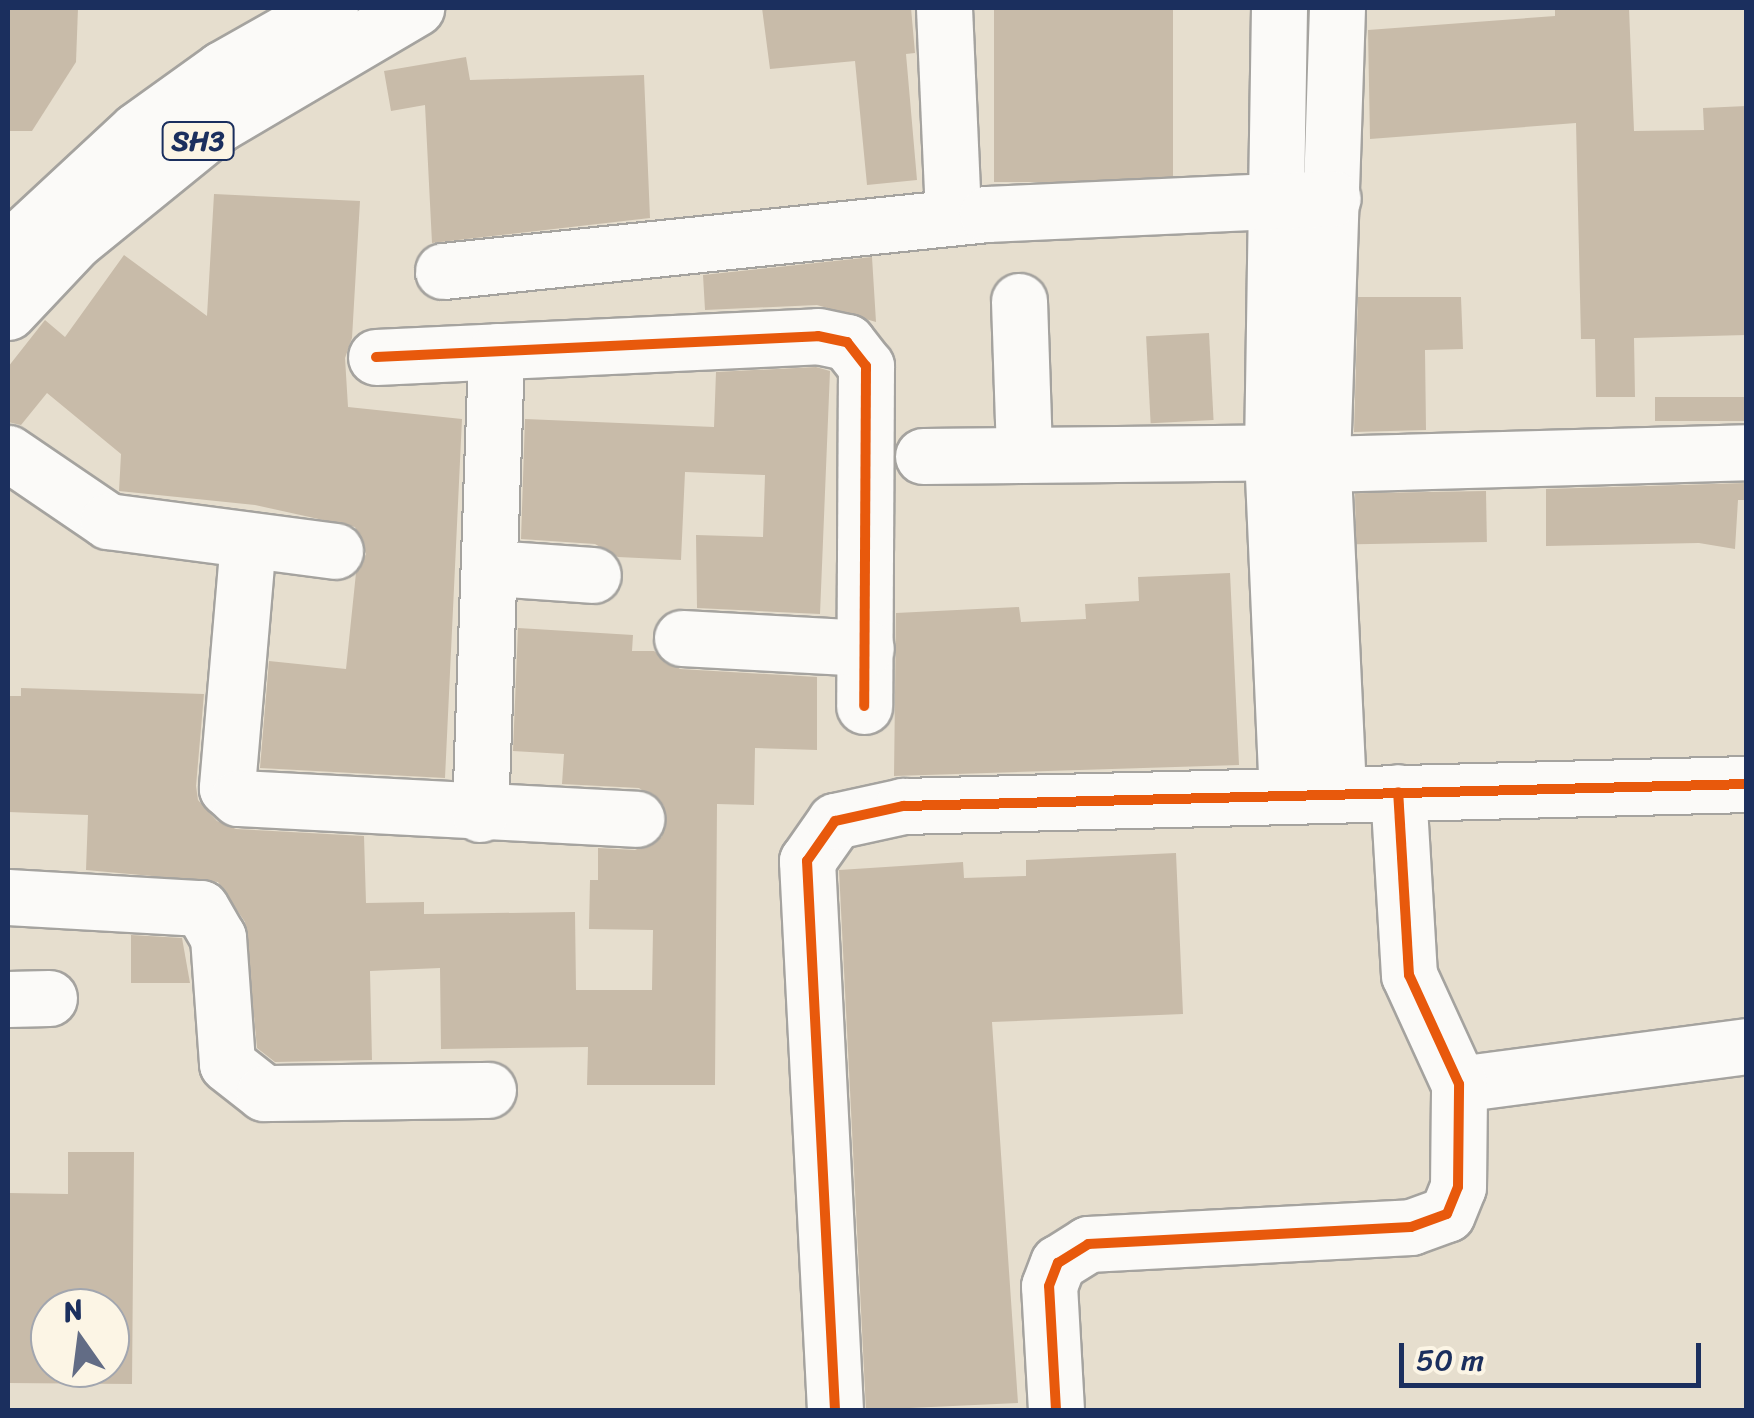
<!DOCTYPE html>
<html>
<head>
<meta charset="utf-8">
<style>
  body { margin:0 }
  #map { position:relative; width:1754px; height:1418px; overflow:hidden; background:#e6dece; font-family:Sriracha,sans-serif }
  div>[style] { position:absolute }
  .building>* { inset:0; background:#c8bba9; transform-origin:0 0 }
  .roads { filter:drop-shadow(2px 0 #a5a39f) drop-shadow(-2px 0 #a5a39f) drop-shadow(0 2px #a5a39f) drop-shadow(0 -2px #a5a39f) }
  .minor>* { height:55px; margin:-27.5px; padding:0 27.5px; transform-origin:27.5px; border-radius:27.5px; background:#fbfaf8 }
  .major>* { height:55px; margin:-27.5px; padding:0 27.5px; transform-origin:27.5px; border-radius:27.5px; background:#fbfaf8 }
  .cycleway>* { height:10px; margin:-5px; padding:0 5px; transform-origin:5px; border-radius:5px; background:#e8590c }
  span { translate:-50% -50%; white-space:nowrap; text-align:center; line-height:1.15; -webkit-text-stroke:8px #fcf5e5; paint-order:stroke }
  .shield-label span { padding:2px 8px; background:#fcf5e5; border:2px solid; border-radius:8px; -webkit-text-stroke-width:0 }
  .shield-label { font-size:28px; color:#1b2f5e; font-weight:700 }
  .frame { position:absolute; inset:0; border:10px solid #1b2f5e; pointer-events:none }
  .north { position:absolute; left:30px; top:1288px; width:100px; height:100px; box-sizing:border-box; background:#fcf5e5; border:2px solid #a2a6af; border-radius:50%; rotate:346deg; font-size:28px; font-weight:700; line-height:40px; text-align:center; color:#1b2f5e }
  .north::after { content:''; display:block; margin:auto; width:35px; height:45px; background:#626c85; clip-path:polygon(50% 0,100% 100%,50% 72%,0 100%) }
  .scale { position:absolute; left:1399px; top:1343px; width:302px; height:45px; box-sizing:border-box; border:5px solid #1b2f5e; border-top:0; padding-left:12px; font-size:30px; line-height:35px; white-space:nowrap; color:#1b2f5e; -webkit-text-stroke:8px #fcf5e5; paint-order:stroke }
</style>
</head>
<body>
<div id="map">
  <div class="building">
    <div style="clip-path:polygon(8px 8px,78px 8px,76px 62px,32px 131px,8px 131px)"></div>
    <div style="clip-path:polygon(762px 8px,911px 8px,915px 53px,906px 54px,917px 180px,867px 185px,855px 61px,770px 69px)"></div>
    <div style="left:994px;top:8px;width:179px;height:174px"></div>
    <div style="clip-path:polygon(1555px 8px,1629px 8px,1634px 131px,1704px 130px,1703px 108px,1746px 106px,1746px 335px,1634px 338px,1635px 397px,1596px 397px,1595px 339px,1581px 339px,1576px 123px,1370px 139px,1368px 30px,1555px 16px)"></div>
    <div style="clip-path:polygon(466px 57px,470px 80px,644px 75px,650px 218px,432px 243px,425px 105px,391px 111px,384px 71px)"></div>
    <div style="clip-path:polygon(214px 194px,360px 201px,352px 338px,345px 358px,348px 407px,462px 419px,445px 778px,260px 768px,269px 661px,346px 669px,356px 573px,366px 554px,355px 527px,255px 505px,119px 491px,121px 454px,47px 393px,21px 425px,8px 422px,8px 367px,45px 320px,65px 337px,124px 255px,207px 316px)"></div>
    <div style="clip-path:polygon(872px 257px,876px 322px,817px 305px,705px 310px,703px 275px)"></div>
    <div style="clip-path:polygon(1358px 297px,1461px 297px,1463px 349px,1425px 350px,1426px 430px,1354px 432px)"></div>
    <div style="left:1209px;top:333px;width:87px;height:63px;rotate:87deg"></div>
    <div style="clip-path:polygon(816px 367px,830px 371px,820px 614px,697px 608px,696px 535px,763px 537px,765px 475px,685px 472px,681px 560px,618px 557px,595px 544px,521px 539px,525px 419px,714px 427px,716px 372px)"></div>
    <div style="left:1746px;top:397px;width:24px;height:91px;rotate:90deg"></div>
    <div style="clip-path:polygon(1746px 483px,1746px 500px,1738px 500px,1735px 549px,1699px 543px,1546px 546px,1546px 489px)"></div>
    <div style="left:1486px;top:491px;width:51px;height:131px;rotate:89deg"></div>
    <div style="clip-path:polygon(1230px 573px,1239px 765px,894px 776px,896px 613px,1019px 607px,1021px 622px,1086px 619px,1085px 604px,1139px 601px,1138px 577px)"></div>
    <div style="clip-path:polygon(518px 628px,633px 635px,632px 651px,654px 651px,680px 669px,817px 677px,817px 750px,755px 748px,754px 805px,717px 804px,715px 1085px,587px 1085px,588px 1047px,441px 1049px,440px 968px,370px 971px,372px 1060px,275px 1062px,257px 1048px,245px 922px,218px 882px,86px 870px,88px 815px,8px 812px,8px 696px,21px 696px,21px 688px,204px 694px,196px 786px,198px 800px,217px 821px,236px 829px,364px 836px,366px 903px,424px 902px,424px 914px,575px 912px,576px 990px,652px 990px,653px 930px,589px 929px,590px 880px,598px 880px,598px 848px,635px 850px,662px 837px,664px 806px,639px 788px,562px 784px,564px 754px,513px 751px)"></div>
    <div style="clip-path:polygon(1176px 853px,1183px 1014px,992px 1022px,1018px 1403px,866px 1410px,839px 870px,963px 862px,964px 878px,1026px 876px,1026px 860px)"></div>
    <div style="clip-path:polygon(131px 935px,182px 938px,190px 983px,131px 983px)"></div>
    <div style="clip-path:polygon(evenodd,68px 1152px,134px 1152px,132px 1384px,8px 1383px,8px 1193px,68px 1194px,68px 1152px,50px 1308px,110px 1308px,110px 1368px,50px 1368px,50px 1308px)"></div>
  </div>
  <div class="roads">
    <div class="minor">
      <div style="left:944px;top:8px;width:209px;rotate:87.5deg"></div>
      <div style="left:1279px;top:8px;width:445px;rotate:90.9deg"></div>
      <div style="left:1272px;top:453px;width:343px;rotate:87.5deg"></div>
      <div style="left:1337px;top:8px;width:443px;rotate:91.9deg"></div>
      <div style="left:1322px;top:451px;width:343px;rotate:87.3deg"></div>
      <div style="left:443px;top:271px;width:547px;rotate:-5.98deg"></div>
      <div style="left:987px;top:214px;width:346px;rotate:-2.6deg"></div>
      <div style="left:1019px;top:301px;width:154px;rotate:88.1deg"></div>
      <div style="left:376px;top:357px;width:442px;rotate:-2.7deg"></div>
      <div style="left:818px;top:336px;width:30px;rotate:12deg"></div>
      <div style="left:847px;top:342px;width:31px;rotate:52deg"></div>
      <div style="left:866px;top:366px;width:340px;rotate:90.3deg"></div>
      <div style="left:8px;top:453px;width:121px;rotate:34.2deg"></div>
      <div style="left:108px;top:521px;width:229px;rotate:7.5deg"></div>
      <div style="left:923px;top:456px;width:387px;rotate:-0.6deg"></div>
      <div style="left:1323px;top:464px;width:423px;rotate:-1.6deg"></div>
      <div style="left:248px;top:541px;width:248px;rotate:94.9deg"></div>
      <div style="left:227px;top:788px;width:15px;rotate:42deg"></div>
      <div style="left:238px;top:798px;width:399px;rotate:3deg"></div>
      <div style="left:493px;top:568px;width:100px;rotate:4deg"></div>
      <div style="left:682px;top:638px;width:184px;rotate:3.1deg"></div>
      <div style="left:480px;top:814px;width:463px;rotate:-88deg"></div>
      <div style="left:8px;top:897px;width:193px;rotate:3.3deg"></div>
      <div style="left:201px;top:908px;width:34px;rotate:60deg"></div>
      <div style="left:218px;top:937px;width:127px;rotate:85.9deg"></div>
      <div style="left:227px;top:1064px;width:47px;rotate:38.1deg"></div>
      <div style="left:264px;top:1093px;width:224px;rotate:-0.8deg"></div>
      <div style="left:8px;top:999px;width:41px;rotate:-1.4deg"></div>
      <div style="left:1459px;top:1084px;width:290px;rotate:-7.5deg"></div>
      <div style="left:835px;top:1410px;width:550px;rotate:-92.92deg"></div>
      <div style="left:807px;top:861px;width:49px;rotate:-55deg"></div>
      <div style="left:835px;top:821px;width:70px;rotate:-12.4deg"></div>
      <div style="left:903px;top:806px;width:843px;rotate:-1.49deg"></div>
      <div style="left:1056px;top:1410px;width:124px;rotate:-93.2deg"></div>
      <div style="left:1049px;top:1286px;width:25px;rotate:-69deg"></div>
      <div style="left:1058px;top:1263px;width:36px;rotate:-32deg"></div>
      <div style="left:1088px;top:1244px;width:323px;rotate:-3deg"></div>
      <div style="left:1411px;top:1227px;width:38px;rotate:-20deg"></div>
      <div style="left:1447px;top:1214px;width:29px;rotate:-68deg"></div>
      <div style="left:1458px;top:1187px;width:103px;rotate:-89.4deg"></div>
      <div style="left:1459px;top:1084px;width:120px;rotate:-114.6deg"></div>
      <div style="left:1409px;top:975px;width:183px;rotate:-93.4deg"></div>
    </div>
    <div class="major">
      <div style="left:8px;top:250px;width:176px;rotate:-42.9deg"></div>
      <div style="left:137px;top:130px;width:105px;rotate:-35.7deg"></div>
      <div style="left:222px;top:69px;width:124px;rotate:-29.5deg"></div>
      <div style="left:8px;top:312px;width:98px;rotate:-46.7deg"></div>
      <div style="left:75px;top:241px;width:186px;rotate:-39.1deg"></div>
      <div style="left:219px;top:124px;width:229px;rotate:-30.5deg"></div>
    </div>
  </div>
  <div class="cycleway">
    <div style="left:376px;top:357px;width:442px;rotate:-2.7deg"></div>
    <div style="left:818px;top:336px;width:30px;rotate:12deg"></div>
    <div style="left:847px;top:342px;width:31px;rotate:52deg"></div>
    <div style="left:866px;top:366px;width:340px;rotate:90.3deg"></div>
    <div style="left:835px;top:1410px;width:550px;rotate:-92.92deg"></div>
    <div style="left:807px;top:861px;width:49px;rotate:-55deg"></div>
    <div style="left:835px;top:821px;width:70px;rotate:-12.4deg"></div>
    <div style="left:903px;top:806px;width:843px;rotate:-1.49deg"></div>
    <div style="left:1056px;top:1410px;width:124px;rotate:-93.2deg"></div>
    <div style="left:1049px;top:1286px;width:25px;rotate:-69deg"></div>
    <div style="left:1058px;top:1263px;width:36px;rotate:-32deg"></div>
    <div style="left:1088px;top:1244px;width:323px;rotate:-3deg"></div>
    <div style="left:1411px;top:1227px;width:38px;rotate:-20deg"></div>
    <div style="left:1447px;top:1214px;width:29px;rotate:-68deg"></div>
    <div style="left:1458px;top:1187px;width:103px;rotate:-89.4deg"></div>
    <div style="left:1459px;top:1084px;width:120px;rotate:-114.6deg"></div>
    <div style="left:1409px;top:975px;width:183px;rotate:-93.4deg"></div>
  </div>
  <div class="shield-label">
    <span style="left:198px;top:141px">SH3</span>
  </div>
  <div class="frame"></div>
  <div class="north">N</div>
  <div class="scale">50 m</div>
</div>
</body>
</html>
